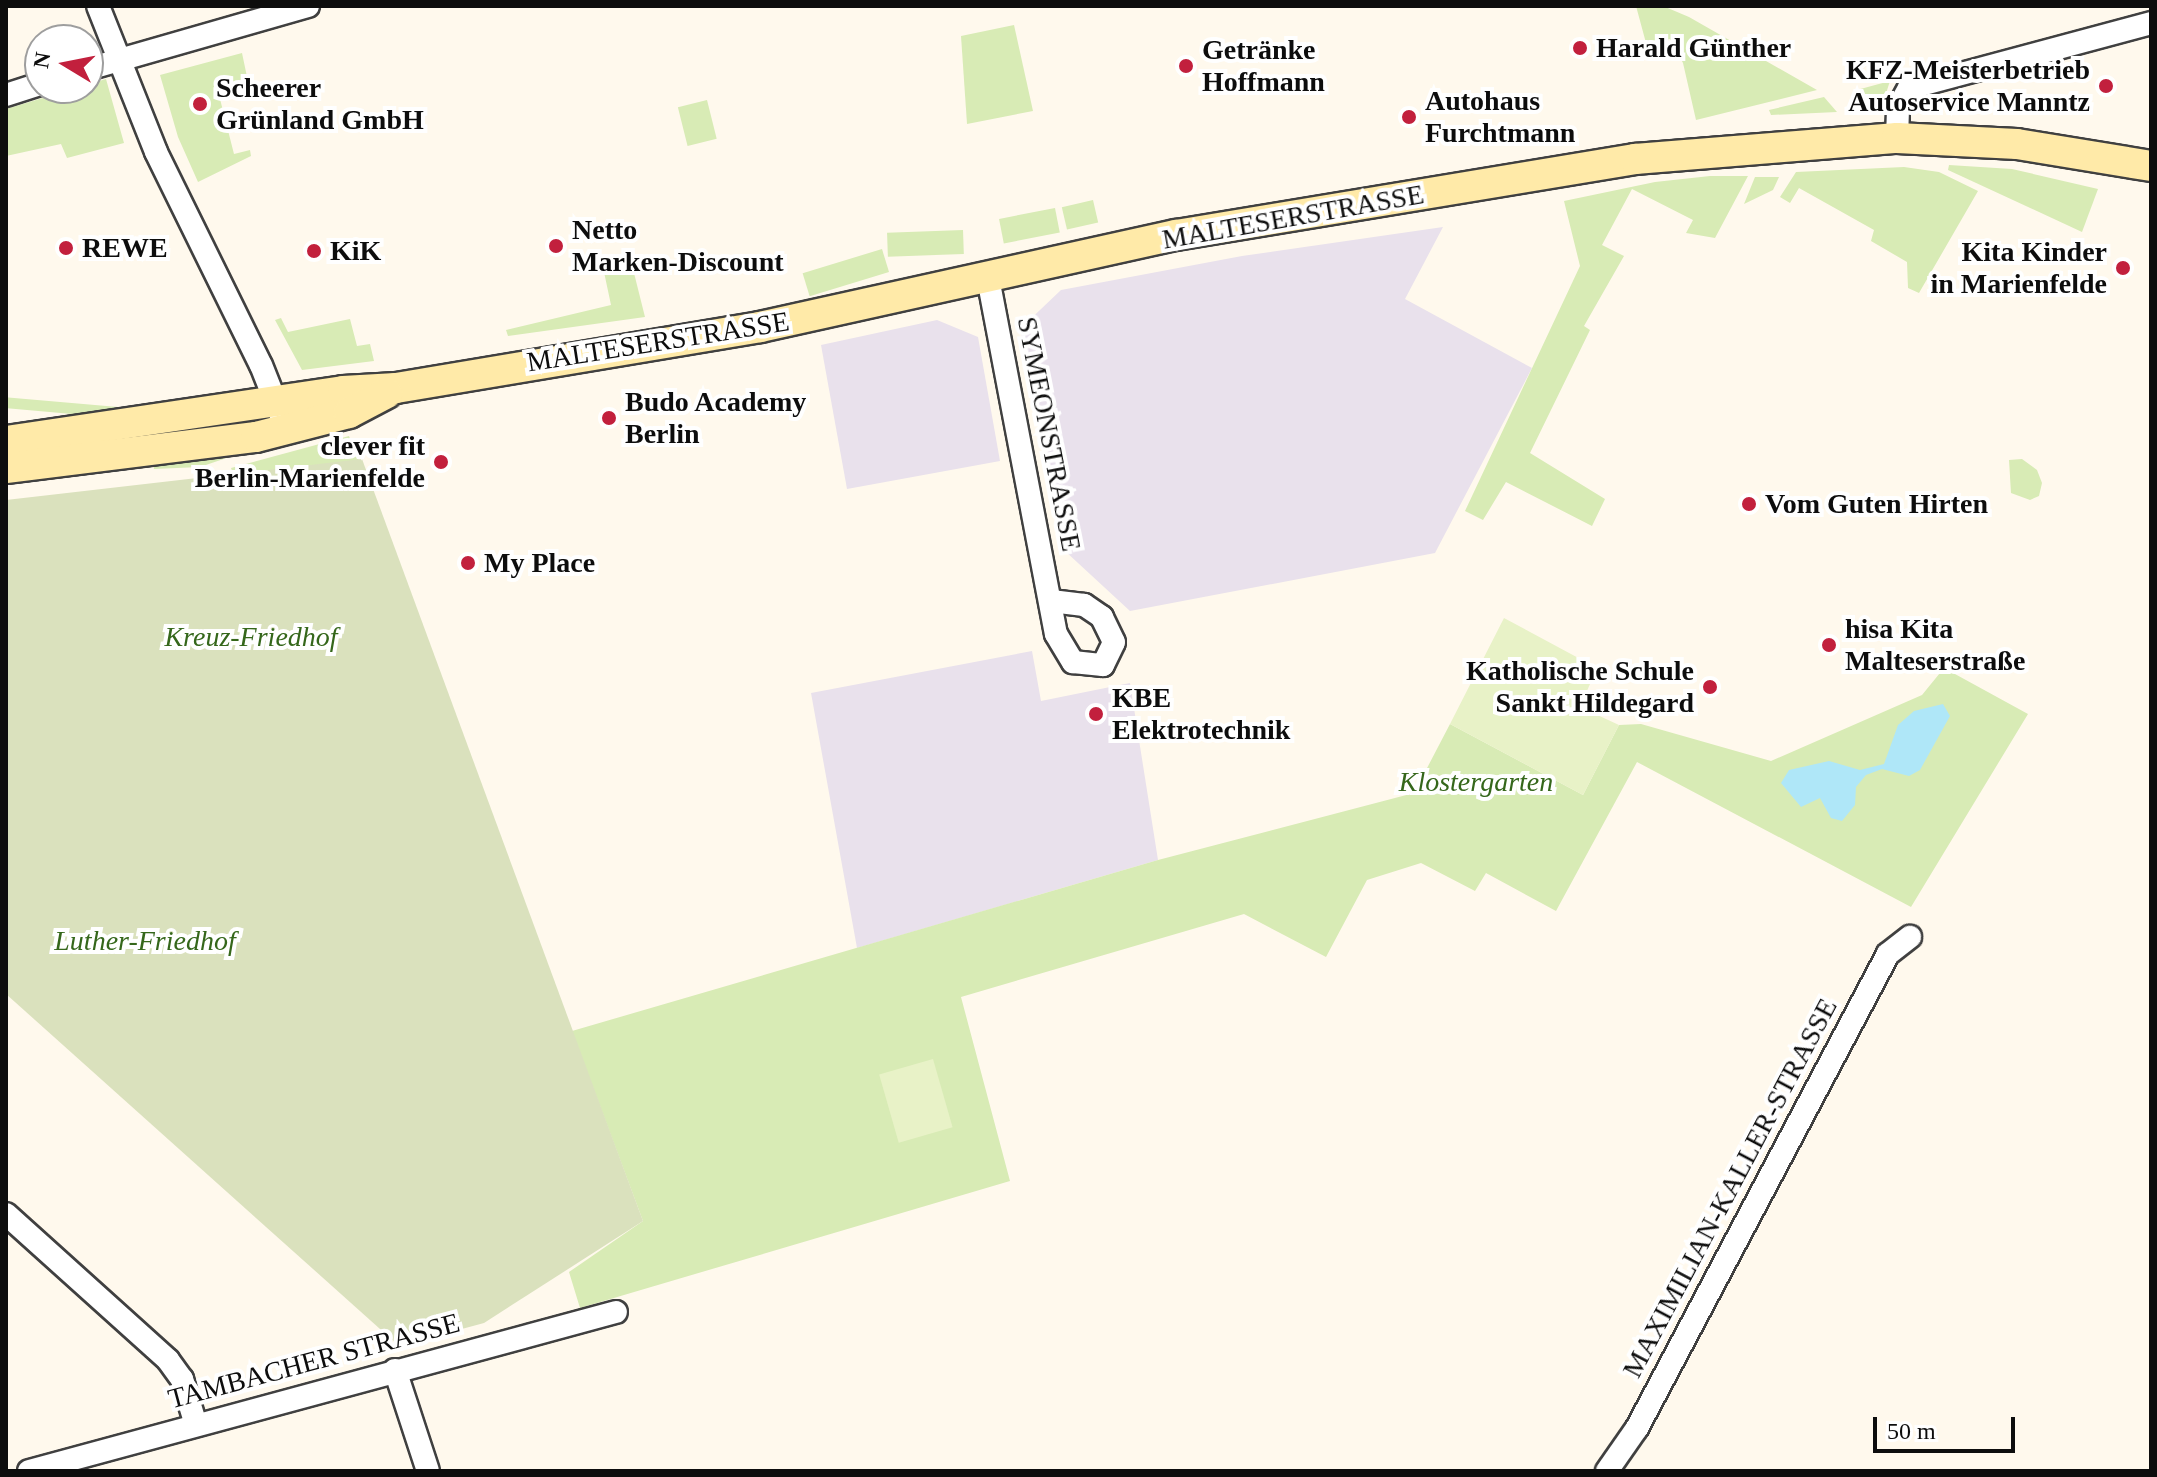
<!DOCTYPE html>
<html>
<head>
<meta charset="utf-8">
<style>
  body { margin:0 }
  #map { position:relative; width:2157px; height:1477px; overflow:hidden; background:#fff9ed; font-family:"Times New Roman",serif }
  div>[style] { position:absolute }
  .industrial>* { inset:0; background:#e9e1ec }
  .green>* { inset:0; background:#d8ebb5; transform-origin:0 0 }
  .cemetery>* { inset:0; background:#dae1bd }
  .pitch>* { inset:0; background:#e8f2c7; transform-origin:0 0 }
  .water>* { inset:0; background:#afe7f8 }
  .roads { filter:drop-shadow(2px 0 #404040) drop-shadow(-2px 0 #404040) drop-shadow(0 2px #404040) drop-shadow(0 -2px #404040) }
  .minor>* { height:22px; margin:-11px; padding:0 11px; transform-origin:11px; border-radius:11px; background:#fff }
  .secondary>* { height:30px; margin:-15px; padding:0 15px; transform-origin:15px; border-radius:15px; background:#ffeaa8 }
  .dots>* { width:22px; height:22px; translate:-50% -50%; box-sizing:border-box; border:4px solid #fff; border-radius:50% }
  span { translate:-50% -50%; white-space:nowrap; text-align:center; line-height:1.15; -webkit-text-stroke:8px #fff; paint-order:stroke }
  .poi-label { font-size:28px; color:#0d0d0d; font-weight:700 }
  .left { translate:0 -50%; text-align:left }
  .right { translate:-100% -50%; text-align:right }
  .street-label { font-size:28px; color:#0d0d0d }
  .park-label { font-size:28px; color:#35671b; font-style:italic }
  .frame { position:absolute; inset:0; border:8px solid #0d0d0d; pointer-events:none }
  .north { position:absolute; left:24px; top:24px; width:80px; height:80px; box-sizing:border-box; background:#fff; border:2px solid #9e9e9e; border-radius:50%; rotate:280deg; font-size:22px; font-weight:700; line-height:32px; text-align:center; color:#0d0d0d }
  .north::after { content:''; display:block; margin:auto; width:28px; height:36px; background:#c2203d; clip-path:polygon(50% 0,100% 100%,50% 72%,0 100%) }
  .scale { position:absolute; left:1873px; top:1417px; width:142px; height:36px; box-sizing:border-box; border:4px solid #0d0d0d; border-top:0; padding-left:10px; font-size:24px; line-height:28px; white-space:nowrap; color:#0d0d0d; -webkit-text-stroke:6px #fff; paint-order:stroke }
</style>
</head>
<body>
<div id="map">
  <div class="industrial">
    <div style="clip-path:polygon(1443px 227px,1405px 299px,1532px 368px,1435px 553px,1130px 611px,1065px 551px,1020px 329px,1061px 290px,1242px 256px)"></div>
    <div style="clip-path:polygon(937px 320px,978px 337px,1000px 461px,847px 489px,821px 345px)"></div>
    <div style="clip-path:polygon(1032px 651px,1041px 701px,1130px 683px,1158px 860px,857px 948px,811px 693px)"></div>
  </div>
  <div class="green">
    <div style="clip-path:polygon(1636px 6px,1663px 6px,1689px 17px,1817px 90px,1696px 120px,1683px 63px,1670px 39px,1646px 43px)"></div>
    <div style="clip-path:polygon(1014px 25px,1033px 111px,967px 124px,961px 36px)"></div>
    <div style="clip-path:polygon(242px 53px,250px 91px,220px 99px,234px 154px,250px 150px,251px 156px,198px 182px,178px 137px,160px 75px)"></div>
    <div style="clip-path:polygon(106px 79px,124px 143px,67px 158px,61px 144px,6px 156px,6px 109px)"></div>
    <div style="clip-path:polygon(1890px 81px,1881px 109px,1855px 110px,1853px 91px)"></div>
    <div style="clip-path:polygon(1824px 97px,1837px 112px,1771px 115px,1769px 110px)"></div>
    <div style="left:707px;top:100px;width:40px;height:30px;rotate:76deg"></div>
    <div style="clip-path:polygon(1949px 165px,2012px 169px,2098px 189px,2082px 232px,1948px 170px)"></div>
    <div style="clip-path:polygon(1904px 167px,1939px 172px,1978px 191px,1919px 293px,1908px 288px,1907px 262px,1871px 241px,1874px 230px,1799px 188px,1790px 203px,1780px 197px,1796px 172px)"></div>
    <div style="clip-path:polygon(1710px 176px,1748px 176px,1715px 238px,1686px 233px,1693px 220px,1632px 189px,1602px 245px,1624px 256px,1584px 326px,1590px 330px,1530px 453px,1605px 499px,1592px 526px,1506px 482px,1483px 520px,1465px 511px,1580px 266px,1564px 201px,1655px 182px)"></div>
    <div style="clip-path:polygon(1755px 177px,1779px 177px,1773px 190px,1744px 204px)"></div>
    <div style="left:1093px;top:200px;width:23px;height:32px;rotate:77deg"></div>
    <div style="left:1055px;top:208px;width:25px;height:57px;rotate:79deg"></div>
    <div style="left:963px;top:230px;width:24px;height:76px;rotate:88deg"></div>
    <div style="left:882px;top:249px;width:24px;height:83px;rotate:73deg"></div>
    <div style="clip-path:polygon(632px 265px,645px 317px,508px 336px,506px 330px,611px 305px,604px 272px)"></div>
    <div style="clip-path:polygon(281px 318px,288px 332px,350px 319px,357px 346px,370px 344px,374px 361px,302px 370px,275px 320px)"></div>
    <div style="left:118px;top:407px;width:11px;height:113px;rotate:95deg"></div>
    <div style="clip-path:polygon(349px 436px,361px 466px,234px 476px,231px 468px)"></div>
    <div style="clip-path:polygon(244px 452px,200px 467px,154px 469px,153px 463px)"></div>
    <div style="clip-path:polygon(2022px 459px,2037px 470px,2042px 483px,2039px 496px,2030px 500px,2011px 493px,2009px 460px)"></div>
    <div style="clip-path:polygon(1944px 668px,2028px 714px,1911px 907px,1637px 762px,1556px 911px,1486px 873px,1475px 891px,1421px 863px,1367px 880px,1326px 957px,1244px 914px,961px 997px,1010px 1181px,580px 1308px,569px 1272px,643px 1221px,572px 1031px,1158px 860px,1414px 793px,1450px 724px,1583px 795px,1619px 725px,1641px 724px,1771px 761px,1922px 695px)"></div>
  </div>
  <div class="cemetery">
    <div style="clip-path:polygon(362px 459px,643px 1221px,484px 1323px,399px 1346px,6px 994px,6px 500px)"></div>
  </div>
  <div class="pitch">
    <div style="clip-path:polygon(1504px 618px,1597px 668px,1580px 707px,1619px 725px,1583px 795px,1450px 724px)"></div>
    <div style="left:933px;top:1059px;width:71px;height:56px;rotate:74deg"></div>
  </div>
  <div class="water">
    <div style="clip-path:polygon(1943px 704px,1950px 716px,1920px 770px,1909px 776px,1882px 769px,1866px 775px,1856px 787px,1855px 805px,1842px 821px,1831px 818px,1820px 798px,1801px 807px,1781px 783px,1789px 770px,1829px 761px,1860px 770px,1884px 764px,1898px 725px,1914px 711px)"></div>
  </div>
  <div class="roads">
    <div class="minor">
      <div style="left:98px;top:6px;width:157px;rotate:68.3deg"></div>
      <div style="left:156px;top:152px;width:237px;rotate:63.8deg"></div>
      <div style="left:261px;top:365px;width:52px;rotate:68.4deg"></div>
      <div style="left:88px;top:69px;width:229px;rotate:-16deg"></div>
      <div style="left:6px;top:95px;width:36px;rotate:-18deg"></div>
      <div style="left:1897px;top:138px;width:30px;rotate:-88deg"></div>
      <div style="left:1898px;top:108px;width:23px;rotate:-61deg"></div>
      <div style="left:1909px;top:88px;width:251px;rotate:-15deg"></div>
      <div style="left:988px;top:278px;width:362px;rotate:79.2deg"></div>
      <div style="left:1056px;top:634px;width:33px;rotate:59deg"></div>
      <div style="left:1073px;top:662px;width:30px;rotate:6deg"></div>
      <div style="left:1103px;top:665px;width:25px;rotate:-64deg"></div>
      <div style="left:1114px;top:642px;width:28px;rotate:-116deg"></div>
      <div style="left:1102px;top:617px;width:22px;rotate:-146deg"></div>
      <div style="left:1084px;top:605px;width:33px;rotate:-173deg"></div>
      <div style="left:6px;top:1214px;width:218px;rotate:42deg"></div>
      <div style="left:168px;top:1360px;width:24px;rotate:54deg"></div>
      <div style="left:182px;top:1379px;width:48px;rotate:73.1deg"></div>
      <div style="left:395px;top:1370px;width:106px;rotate:71.9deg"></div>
      <div style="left:29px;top:1471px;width:608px;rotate:-15.16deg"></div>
      <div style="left:1607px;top:1471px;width:52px;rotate:-55.1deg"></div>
      <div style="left:1637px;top:1428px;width:536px;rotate:-62.1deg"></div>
      <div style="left:1888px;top:954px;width:28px;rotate:-38deg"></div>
    </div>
    <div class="secondary">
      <div style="left:6px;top:441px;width:341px;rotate:-8.4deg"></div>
      <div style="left:343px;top:391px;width:53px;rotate:-3.2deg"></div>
      <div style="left:396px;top:388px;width:369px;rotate:-9.5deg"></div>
      <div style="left:760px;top:327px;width:426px;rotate:-12.5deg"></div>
      <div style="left:1176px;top:235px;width:465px;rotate:-9.4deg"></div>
      <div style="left:1635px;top:159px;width:263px;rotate:-4.6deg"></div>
      <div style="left:1897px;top:138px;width:120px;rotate:2.9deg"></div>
      <div style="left:2017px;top:144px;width:136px;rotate:9.3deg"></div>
      <div style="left:6px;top:468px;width:252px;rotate:-7.1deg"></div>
      <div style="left:256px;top:437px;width:96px;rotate:-14.5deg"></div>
      <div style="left:349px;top:413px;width:43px;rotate:-27.8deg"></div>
    </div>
  </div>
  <div class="dots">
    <div style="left:1580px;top:48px;background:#c2203d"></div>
    <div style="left:1186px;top:66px;background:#c2203d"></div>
    <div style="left:2106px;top:86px;background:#c2203d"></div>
    <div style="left:200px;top:104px;background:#c2203d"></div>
    <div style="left:1409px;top:117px;background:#c2203d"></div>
    <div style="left:556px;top:246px;background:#c2203d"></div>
    <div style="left:66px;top:248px;background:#c2203d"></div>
    <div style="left:314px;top:251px;background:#c2203d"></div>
    <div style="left:2123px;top:268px;background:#c2203d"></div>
    <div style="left:609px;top:418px;background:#c2203d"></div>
    <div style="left:441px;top:462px;background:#c2203d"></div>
    <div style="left:1749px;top:504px;background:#c2203d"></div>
    <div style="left:468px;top:563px;background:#c2203d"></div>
    <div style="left:1829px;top:645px;background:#c2203d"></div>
    <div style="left:1710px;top:687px;background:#c2203d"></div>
    <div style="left:1096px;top:714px;background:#c2203d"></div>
  </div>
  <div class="poi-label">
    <span class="left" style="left:1596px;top:48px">Harald Günther</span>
    <span class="left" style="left:1202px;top:66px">Getränke<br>Hoffmann</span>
    <span class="right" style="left:2090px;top:86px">KFZ-Meisterbetrieb<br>Autoservice Manntz</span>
    <span class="left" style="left:216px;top:104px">Scheerer<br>Grünland GmbH</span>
    <span class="left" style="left:1425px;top:117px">Autohaus<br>Furchtmann</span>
    <span class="left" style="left:572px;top:246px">Netto<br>Marken-Discount</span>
    <span class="left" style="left:82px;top:248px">REWE</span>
    <span class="left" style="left:330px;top:251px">KiK</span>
    <span class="right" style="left:2107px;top:268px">Kita Kinder<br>in Marienfelde</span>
    <span class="left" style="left:625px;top:418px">Budo Academy<br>Berlin</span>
    <span class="right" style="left:425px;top:462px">clever fit<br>Berlin-Marienfelde</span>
    <span class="left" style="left:1765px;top:504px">Vom Guten Hirten</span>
    <span class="left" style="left:484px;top:563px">My Place</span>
    <span class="left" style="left:1845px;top:645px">hisa Kita<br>Malteserstraße</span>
    <span class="right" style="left:1694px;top:687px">Katholische Schule<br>Sankt Hildegard</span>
    <span class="left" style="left:1112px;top:714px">KBE<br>Elektrotechnik</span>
  </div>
  <div class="street-label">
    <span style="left:1293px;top:217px;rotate:-10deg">MALTESERSTRASSE</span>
    <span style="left:658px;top:342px;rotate:-9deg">MALTESERSTRASSE</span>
    <span style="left:1049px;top:434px;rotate:79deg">SYMEONSTRASSE</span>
    <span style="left:1730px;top:1188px;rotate:-62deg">MAXIMILIAN-KALLER-STRASSE</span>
    <span style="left:314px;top:1361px;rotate:-15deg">TAMBACHER STRASSE</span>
  </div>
  <div class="park-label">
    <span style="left:251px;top:637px">Kreuz-Friedhof</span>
    <span style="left:1476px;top:782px">Klostergarten</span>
    <span style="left:145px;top:941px">Luther-Friedhof</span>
  </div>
  <div class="frame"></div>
  <div class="north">N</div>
  <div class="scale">50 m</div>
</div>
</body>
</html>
